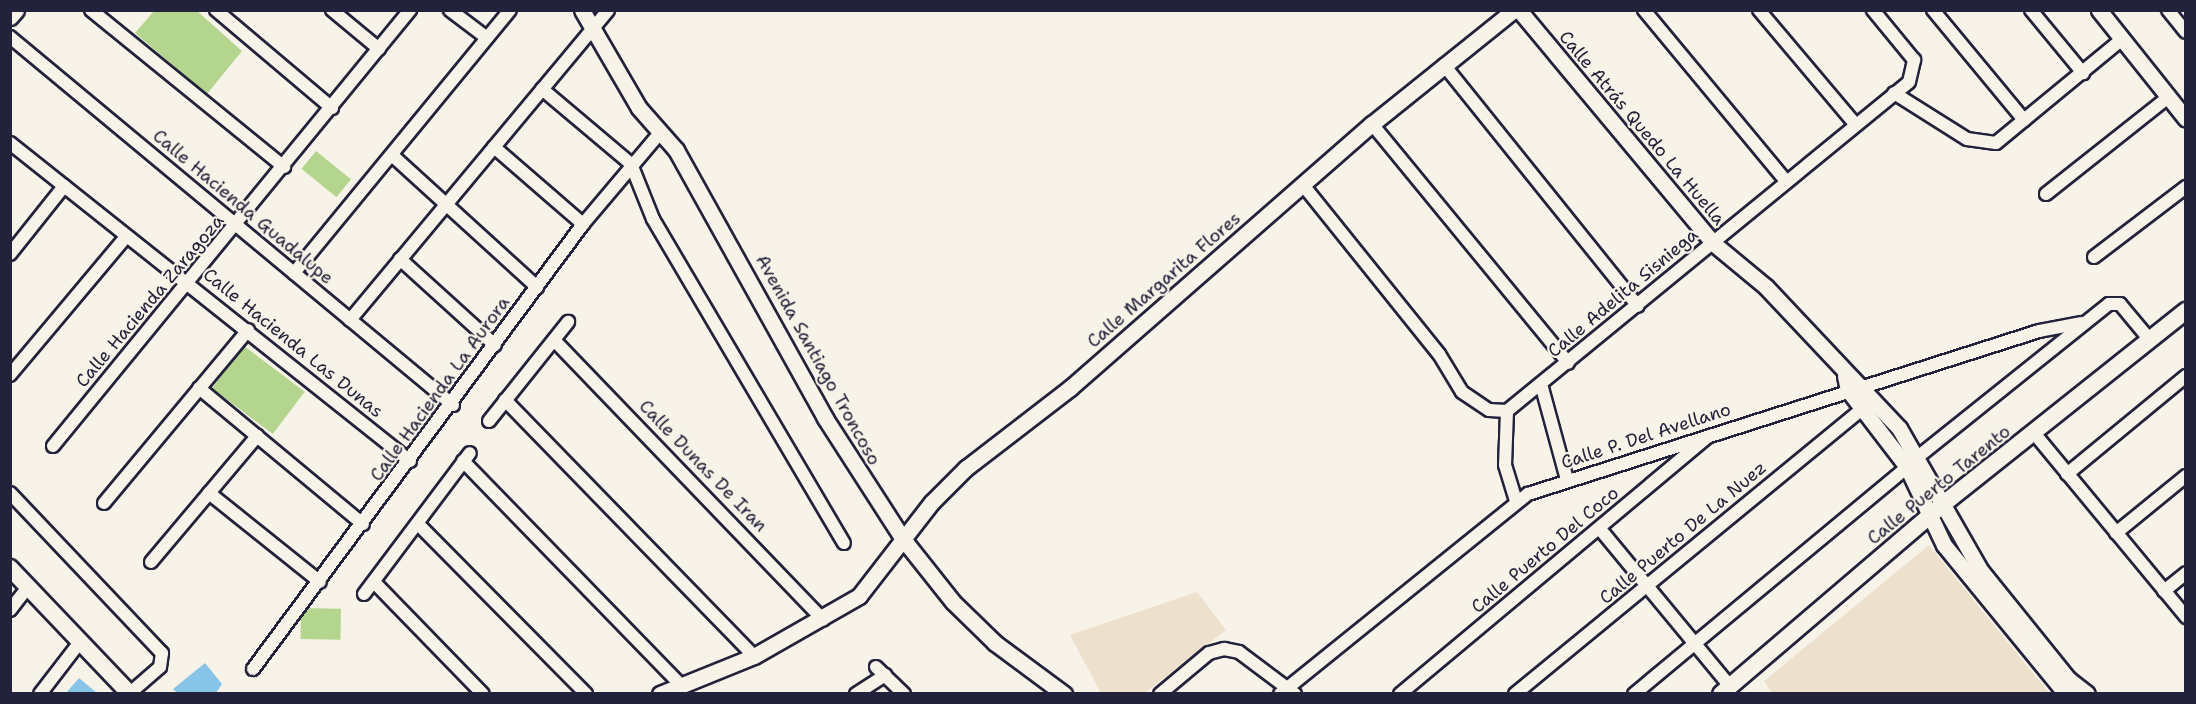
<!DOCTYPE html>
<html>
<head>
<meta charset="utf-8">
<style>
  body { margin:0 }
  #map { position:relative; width:2196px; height:704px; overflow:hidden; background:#f7f3e8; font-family:"Shantell Sans",sans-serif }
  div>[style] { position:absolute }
  .built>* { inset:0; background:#ede0cc }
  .green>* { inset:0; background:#b4d58e; transform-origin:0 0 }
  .water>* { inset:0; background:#87c4e7 }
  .roads { filter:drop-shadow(2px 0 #22223b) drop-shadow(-2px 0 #22223b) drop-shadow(0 2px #22223b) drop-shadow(0 -2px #22223b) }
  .minor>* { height:12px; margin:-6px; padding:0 6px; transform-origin:6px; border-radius:6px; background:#f7f3e8 }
  .tertiary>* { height:15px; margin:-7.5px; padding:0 7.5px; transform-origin:7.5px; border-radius:7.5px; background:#f7f3e8 }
  .secondary>* { height:16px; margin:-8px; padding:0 8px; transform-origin:8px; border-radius:8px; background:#f7f3e8 }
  span { translate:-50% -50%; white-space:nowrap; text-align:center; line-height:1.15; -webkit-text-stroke:4.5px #f7f3e8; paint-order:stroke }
  .street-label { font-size:18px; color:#22223b }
  .frame { position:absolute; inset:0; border:12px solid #22223b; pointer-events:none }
</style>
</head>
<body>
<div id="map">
  <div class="built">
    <div style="clip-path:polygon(1929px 545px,2049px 693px,1772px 693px,1764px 681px)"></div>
    <div style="clip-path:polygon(1197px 592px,1226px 630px,1145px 693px,1101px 693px,1070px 635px)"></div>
  </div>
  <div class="green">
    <div style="clip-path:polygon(154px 11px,197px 11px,242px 51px,207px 94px,135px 33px)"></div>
    <div style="left:316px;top:151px;width:45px;height:23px;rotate:39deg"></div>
    <div style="left:244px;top:346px;width:76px;height:53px;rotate:37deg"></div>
    <div style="left:301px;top:608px;width:40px;height:31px;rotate:1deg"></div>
  </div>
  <div class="water">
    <div style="clip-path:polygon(205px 663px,222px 684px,216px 693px,177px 693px,173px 689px)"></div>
    <div style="clip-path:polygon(79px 678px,97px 693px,66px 693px)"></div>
  </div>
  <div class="roads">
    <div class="minor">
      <div style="left:91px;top:10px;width:249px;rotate:39.1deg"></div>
      <div style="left:216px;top:10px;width:152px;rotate:40.2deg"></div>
      <div style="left:332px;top:10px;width:61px;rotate:39.7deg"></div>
      <div style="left:450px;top:10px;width:46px;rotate:37.1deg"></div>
      <div style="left:1644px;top:10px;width:222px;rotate:50.3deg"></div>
      <div style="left:1759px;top:10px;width:150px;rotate:49.9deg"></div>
      <div style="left:1933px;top:10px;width:143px;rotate:50.4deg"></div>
      <div style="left:2031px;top:10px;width:82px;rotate:50.5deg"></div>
      <div style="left:2168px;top:10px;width:28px;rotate:51deg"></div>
      <div style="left:10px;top:37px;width:576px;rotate:39.72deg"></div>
      <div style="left:1444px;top:65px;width:309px;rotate:51.2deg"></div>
      <div style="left:542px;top:89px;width:116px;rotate:40.1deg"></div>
      <div style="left:631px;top:164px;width:59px;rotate:68.2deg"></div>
      <div style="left:653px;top:219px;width:376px;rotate:59.5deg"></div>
      <div style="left:1894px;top:93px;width:86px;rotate:32.2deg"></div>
      <div style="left:1967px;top:139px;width:29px;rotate:8deg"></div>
      <div style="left:1996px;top:143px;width:163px;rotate:-39.5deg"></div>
      <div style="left:1372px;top:124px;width:309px;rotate:50.6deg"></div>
      <div style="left:10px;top:143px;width:511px;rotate:38.48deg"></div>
      <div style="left:494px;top:147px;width:118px;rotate:40.9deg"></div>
      <div style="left:393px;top:156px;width:195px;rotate:42.3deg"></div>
      <div style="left:1303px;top:185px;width:217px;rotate:51.2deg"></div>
      <div style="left:1439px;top:354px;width:44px;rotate:58.8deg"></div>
      <div style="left:1462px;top:392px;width:32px;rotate:34deg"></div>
      <div style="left:1489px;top:410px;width:18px;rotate:3deg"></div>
      <div style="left:1507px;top:411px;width:519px;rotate:-39.3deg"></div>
      <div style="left:1909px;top:82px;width:23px;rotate:-77deg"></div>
      <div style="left:1914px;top:60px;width:65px;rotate:-129.4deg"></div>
      <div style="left:2046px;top:194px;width:154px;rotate:-38.4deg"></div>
      <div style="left:10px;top:254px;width:87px;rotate:-51.5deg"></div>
      <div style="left:2094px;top:257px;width:116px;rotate:-37.3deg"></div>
      <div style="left:400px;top:259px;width:128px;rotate:42.2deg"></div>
      <div style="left:294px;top:273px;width:340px;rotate:-50.6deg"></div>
      <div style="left:350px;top:320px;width:403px;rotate:-50.2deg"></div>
      <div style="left:554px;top:340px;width:388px;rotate:46.1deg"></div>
      <div style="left:10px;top:375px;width:180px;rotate:-50deg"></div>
      <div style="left:1541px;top:384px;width:99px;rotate:74.8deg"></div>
      <div style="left:199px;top:388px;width:213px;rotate:39.7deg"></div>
      <div style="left:505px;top:400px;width:357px;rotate:45.8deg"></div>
      <div style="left:1507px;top:411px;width:54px;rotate:92.1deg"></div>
      <div style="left:1505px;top:465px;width:38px;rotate:73deg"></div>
      <div style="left:489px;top:421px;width:127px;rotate:-51.4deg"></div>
      <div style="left:2034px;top:433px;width:239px;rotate:50.4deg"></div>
      <div style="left:53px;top:446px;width:564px;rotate:-50.69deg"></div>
      <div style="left:1919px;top:456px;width:243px;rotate:-38.7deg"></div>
      <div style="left:2109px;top:304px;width:11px"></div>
      <div style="left:2120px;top:304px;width:47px;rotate:50.2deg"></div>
      <div style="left:463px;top:461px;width:314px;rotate:45.8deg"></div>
      <div style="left:2067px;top:474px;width:154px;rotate:-39.5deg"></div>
      <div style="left:10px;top:493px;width:221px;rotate:46.5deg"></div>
      <div style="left:162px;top:653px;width:14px;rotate:98deg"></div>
      <div style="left:160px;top:667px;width:40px;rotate:139deg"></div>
      <div style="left:209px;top:493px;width:142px;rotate:38.7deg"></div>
      <div style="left:104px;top:503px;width:225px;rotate:-50.2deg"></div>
      <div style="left:418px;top:524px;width:239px;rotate:45.3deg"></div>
      <div style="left:1600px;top:529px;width:204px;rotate:50.4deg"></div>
      <div style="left:2116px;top:533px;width:90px;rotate:-39.2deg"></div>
      <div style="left:151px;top:562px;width:165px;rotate:-49.9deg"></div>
      <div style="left:374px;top:582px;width:156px;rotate:45.8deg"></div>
      <div style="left:2164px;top:591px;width:28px;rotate:-39deg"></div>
      <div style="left:364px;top:594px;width:176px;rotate:-53.1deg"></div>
      <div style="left:10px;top:610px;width:29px;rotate:-52deg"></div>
      <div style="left:876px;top:667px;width:39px;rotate:44deg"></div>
      <div style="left:253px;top:669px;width:554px;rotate:-53.44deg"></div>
      <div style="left:583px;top:224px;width:119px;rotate:-49.8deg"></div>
      <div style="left:40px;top:694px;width:66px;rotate:-52.4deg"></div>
      <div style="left:856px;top:694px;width:35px;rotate:-33deg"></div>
      <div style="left:1160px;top:694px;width:64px;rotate:-39.9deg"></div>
      <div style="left:1209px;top:653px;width:16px;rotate:-15deg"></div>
      <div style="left:1224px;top:649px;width:15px;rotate:11deg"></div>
      <div style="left:1239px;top:652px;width:70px;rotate:36.9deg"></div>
      <div style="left:1280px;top:694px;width:319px;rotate:-38.9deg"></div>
      <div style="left:1528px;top:494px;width:536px;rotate:-17.69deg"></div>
      <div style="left:2039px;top:331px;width:43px;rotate:-10.8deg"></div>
      <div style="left:1400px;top:694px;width:400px;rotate:-39.9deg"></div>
      <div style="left:1515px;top:694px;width:458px;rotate:-39.4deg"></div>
      <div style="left:1634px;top:694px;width:355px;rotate:-39.7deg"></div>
    </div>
    <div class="tertiary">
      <div style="left:582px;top:10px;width:113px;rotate:59.8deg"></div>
      <div style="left:639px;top:108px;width:56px;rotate:48.6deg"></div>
      <div style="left:676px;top:150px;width:307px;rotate:60.9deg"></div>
      <div style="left:825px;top:418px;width:144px;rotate:57.2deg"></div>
      <div style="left:903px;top:539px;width:80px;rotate:51.6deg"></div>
      <div style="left:953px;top:602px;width:59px;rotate:44.3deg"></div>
      <div style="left:995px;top:643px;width:86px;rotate:36.5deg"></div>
      <div style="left:1519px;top:10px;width:303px;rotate:50.2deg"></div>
      <div style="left:1713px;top:243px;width:69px;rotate:39.7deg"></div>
      <div style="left:1766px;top:287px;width:194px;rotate:46.7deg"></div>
      <div style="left:1899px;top:428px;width:165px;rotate:60.2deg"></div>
      <div style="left:1981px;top:571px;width:139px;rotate:51.1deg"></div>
      <div style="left:2068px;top:679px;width:24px;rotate:38deg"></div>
      <div style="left:2099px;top:10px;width:139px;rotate:51.4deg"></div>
      <div style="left:10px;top:17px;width:9px;rotate:-49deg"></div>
      <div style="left:1845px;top:376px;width:14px;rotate:78deg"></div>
      <div style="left:1848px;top:390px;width:97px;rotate:52.5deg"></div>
      <div style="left:1907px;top:467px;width:86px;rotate:64.6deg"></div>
      <div style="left:1944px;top:545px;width:193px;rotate:50.7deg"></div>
      <div style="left:660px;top:694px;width:101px;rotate:-22deg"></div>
      <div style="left:754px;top:656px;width:121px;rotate:-29.7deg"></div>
      <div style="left:859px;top:596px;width:119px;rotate:-52.2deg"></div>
      <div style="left:932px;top:502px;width:48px;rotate:-45deg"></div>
      <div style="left:966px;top:468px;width:131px;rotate:-37.6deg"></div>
      <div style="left:1070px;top:388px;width:401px;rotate:-41.2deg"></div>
      <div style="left:1372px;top:124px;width:182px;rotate:-38.8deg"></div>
    </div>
    <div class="secondary">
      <div style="left:10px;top:568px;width:174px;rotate:46.4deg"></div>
      <div style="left:1721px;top:694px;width:291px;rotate:-40.5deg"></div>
      <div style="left:1942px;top:505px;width:312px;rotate:-38.5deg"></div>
    </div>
  </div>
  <div class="street-label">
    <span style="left:1642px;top:128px;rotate:50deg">Calle Atrás Quedo La Huella</span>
    <span style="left:243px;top:207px;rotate:40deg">Calle Hacienda Guadalupe</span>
    <span style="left:1164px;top:280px;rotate:-41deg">Calle Margarita Flores</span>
    <span style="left:1623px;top:293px;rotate:-40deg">Calle Adelita Sisniega</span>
    <span style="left:150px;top:301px;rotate:-50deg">Calle Hacienda Zaragoza</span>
    <span style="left:293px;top:343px;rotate:39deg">Calle Hacienda Las Dunas</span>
    <span style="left:818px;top:360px;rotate:61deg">Avenida Santiago Troncoso</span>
    <span style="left:440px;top:389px;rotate:-54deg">Calle Hacienda La Aurora</span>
    <span style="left:1646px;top:436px;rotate:-18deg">Calle P. Del Avellano</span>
    <span style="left:703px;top:466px;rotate:46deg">Calle Dunas De Iran</span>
    <span style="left:1939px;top:485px;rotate:-39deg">Calle Puerto Tarento</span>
    <span style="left:1683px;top:533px;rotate:-40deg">Calle Puerto De La Nuez</span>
    <span style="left:1545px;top:550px;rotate:-40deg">Calle Puerto Del Coco</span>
  </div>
  <div class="frame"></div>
</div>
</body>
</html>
